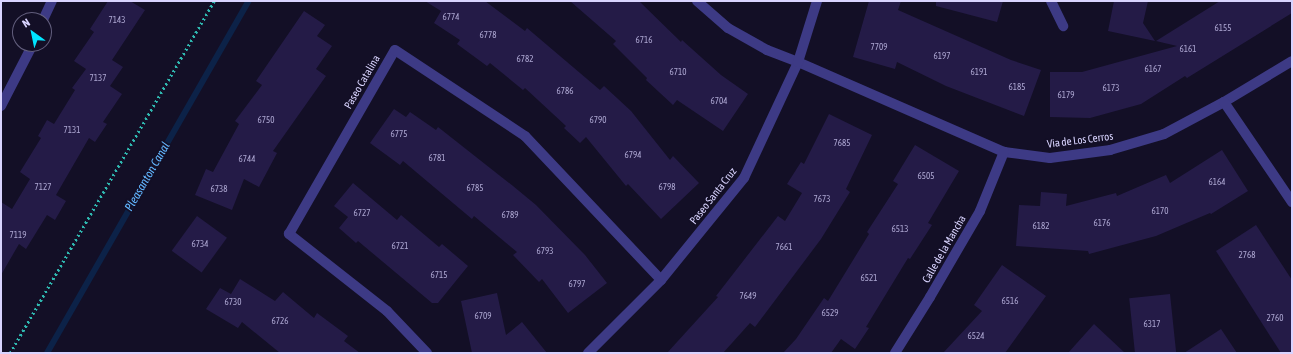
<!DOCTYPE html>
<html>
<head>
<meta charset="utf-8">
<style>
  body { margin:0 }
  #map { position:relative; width:1293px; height:354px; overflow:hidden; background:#130f26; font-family:"Asap Condensed",sans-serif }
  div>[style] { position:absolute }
  .stream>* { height:6px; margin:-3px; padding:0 3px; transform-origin:3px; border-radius:3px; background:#0c2248 }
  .building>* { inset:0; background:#241b47; transform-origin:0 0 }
  .path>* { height:2.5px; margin-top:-1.25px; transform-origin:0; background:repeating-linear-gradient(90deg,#2fb8b0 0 2px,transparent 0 5px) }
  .minor>* { height:10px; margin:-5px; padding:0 5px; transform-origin:5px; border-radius:5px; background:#3d3a85 }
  span { translate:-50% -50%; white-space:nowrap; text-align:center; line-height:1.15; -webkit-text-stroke:3.5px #130f26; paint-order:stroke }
  .number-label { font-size:9px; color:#aca6d1 }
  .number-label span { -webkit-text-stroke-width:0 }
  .street-label { font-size:11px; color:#d9d4ff }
  .water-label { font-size:12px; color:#62b6ff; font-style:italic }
  .frame { position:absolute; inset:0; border:2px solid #d9d4ff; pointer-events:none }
  .north { position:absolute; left:12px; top:12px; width:40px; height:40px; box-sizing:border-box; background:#130f26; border:1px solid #625e7d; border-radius:50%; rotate:327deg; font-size:11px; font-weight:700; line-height:16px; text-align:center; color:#d9d4ff }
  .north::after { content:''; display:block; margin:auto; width:14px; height:18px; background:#00e5ff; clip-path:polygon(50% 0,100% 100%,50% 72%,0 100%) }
</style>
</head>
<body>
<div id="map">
  <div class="stream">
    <div style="left:47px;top:353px;width:406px;rotate:-60.2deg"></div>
  </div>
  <div class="building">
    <div style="clip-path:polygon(108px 1px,130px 1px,145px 10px,112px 60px,123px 67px,110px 86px,122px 94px,103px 122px,107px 124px,95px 142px,89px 138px,56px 195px,66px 201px,55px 220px,47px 215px,26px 249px,19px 244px,1px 275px,1px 202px,12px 209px,30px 179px,20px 172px,41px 138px,38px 136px,47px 120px,54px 124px,75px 90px,72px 88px,86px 69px,74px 61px,94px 32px,90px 29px)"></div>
    <div style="clip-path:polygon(425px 1px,485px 1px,525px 31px,527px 28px,600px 90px,604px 86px,631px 111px,670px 160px,673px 156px,699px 183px,661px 219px,628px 184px,626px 186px,586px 137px,580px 143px,564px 128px,566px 126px,525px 88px,523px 90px,490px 63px,487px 66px,457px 44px,460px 40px,434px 23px,441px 11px)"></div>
    <div style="clip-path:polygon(570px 1px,639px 1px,681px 42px,682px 40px,721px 75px,748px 94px,723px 131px,677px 100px,673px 105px,646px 80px,647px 78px,613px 44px,616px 41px)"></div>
    <div style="clip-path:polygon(869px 1px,901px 1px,898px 10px,1011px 60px,1041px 70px,1024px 116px,946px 86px,897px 62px,895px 69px,853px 57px)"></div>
    <div style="clip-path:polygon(936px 1px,1003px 1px,997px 22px,936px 6px)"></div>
    <div style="clip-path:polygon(1114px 1px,1148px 1px,1143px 23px,1155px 41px,1108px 31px)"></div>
    <div style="clip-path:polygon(1220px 1px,1292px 1px,1292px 13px,1187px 78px,1185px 76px,1141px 104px,1090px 118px,1050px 117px,1050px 72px,1082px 72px,1177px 46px,1156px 41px)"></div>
    <div style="clip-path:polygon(304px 11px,325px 25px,317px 36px,332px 46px,316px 69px,326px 76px,273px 151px,277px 153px,259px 187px,244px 179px,232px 210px,195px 195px,206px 169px,213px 172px,239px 124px,235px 121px,262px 85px,256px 81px)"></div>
    <div style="clip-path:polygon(394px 109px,406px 117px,410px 112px,436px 130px,438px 127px,513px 186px,536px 205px,585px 255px,607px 283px,568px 313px,542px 279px,539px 282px,513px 255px,517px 252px,474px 216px,472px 219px,403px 161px,400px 165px,370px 143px)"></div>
    <div style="clip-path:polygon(829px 114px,872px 135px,846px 189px,850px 192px,821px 239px,755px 327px,750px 323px,723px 353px,667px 353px,718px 297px,716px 296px,778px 216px,785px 221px,802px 193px,787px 184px,801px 162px,804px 164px)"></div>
    <div style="clip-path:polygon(915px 145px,959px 171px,928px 223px,932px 225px,910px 259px,908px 258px,866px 327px,869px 328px,855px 349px,841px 339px,831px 353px,783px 353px,796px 339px,824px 298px,828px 301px,869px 234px,867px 232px,898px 184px,893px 181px)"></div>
    <div style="clip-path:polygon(1222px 150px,1248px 191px,1211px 214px,1210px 213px,1156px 236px,1089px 254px,1088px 251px,1016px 246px,1019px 205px,1040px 206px,1041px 192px,1067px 194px,1066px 206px,1116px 193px,1117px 196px,1166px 175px,1170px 183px)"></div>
    <div style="clip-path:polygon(353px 183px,397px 220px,401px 215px,439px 247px,442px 244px,468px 266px,438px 303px,432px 303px,358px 241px,356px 243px,339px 228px,348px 217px,334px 206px)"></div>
    <div style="left:197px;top:216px;width:37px;height:43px;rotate:36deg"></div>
    <div style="clip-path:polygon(1256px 225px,1292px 280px,1292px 353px,1281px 353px,1216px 251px)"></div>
    <div style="clip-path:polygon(1002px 265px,1046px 296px,1005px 353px,943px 353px,982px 311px,974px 305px)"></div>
    <div style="clip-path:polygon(240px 279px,275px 301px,283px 292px,314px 318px,317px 313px,348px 336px,344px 341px,360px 353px,280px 353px,242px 322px,238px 328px,206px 309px,220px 288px,231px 294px)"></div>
    <div style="clip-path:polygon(497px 293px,506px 335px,522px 322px,547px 353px,472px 353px,461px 301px)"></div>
    <div style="left:1170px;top:294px;width:59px;height:41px;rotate:84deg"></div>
    <div style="clip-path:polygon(1094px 324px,1125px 353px,1068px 353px)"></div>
    <div style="clip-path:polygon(1221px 329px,1237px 353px,1184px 353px)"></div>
  </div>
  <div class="path">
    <div style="left:10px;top:353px;width:407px;rotate:-59.9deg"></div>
  </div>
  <div class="minor">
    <div style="left:697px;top:1px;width:41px;rotate:41.1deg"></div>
    <div style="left:728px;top:28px;width:45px;rotate:29.4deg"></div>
    <div style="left:767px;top:50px;width:33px;rotate:21deg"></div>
    <div style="left:798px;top:62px;width:225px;rotate:23.6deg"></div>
    <div style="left:1004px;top:152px;width:46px;rotate:7.4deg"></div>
    <div style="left:1050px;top:158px;width:61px;rotate:-7.6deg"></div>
    <div style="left:1110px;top:150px;width:56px;rotate:-16.5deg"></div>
    <div style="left:1164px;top:134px;width:68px;rotate:-28.1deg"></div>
    <div style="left:1224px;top:102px;width:79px;rotate:-31.1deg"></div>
    <div style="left:1051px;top:1px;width:28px;rotate:64deg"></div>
    <div style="left:43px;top:20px;width:21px;rotate:-65deg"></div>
    <div style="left:1224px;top:102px;width:121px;rotate:55.8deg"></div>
    <div style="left:1px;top:106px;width:70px;rotate:-62.7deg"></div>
    <div style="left:427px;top:353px;width:58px;rotate:-133.6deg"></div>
    <div style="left:387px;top:311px;width:125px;rotate:-141.8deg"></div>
    <div style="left:289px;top:234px;width:212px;rotate:-60.1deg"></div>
    <div style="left:395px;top:50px;width:156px;rotate:33.5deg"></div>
    <div style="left:525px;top:136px;width:198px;rotate:46.6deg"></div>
    <div style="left:588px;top:353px;width:103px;rotate:-45deg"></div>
    <div style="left:661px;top:280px;width:132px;rotate:-50.9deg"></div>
    <div style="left:744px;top:178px;width:128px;rotate:-65deg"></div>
    <div style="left:798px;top:62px;width:64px;rotate:-72.7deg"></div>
    <div style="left:895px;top:353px;width:66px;rotate:-58deg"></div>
    <div style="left:930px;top:297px;width:99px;rotate:-59.8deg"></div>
    <div style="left:980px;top:211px;width:64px;rotate:-67.9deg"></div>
  </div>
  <div class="number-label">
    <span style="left:451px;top:17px">6774</span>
    <span style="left:117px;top:20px">7143</span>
    <span style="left:1223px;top:28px">6155</span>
    <span style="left:488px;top:35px">6778</span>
    <span style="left:644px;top:40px">6716</span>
    <span style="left:879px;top:47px">7709</span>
    <span style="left:1188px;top:49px">6161</span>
    <span style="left:942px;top:56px">6197</span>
    <span style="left:525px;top:59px">6782</span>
    <span style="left:1153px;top:69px">6167</span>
    <span style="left:678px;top:72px">6710</span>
    <span style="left:979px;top:72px">6191</span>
    <span style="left:98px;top:78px">7137</span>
    <span style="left:1017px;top:87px">6185</span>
    <span style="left:1111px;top:88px">6173</span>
    <span style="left:565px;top:91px">6786</span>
    <span style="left:1066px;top:95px">6179</span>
    <span style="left:719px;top:101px">6704</span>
    <span style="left:266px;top:120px">6750</span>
    <span style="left:598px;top:120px">6790</span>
    <span style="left:72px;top:130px">7131</span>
    <span style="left:399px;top:134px">6775</span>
    <span style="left:842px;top:143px">7685</span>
    <span style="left:633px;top:155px">6794</span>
    <span style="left:437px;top:158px">6781</span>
    <span style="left:247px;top:159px">6744</span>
    <span style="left:926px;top:176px">6505</span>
    <span style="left:1217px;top:182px">6164</span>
    <span style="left:43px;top:187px">7127</span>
    <span style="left:667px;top:187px">6798</span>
    <span style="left:475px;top:188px">6785</span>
    <span style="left:219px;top:189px">6738</span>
    <span style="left:822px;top:199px">7673</span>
    <span style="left:1160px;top:211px">6170</span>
    <span style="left:362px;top:213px">6727</span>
    <span style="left:510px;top:215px">6789</span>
    <span style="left:1102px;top:223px">6176</span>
    <span style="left:1041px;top:226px">6182</span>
    <span style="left:900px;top:229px">6513</span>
    <span style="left:18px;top:235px">7119</span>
    <span style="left:200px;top:244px">6734</span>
    <span style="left:400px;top:246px">6721</span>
    <span style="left:784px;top:247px">7661</span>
    <span style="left:545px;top:251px">6793</span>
    <span style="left:1247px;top:255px">2768</span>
    <span style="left:439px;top:275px">6715</span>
    <span style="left:869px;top:278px">6521</span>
    <span style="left:577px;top:284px">6797</span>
    <span style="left:748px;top:296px">7649</span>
    <span style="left:1010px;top:301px">6516</span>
    <span style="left:233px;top:302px">6730</span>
    <span style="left:830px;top:313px">6529</span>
    <span style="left:483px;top:316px">6709</span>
    <span style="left:1275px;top:318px">2760</span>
    <span style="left:280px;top:321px">6726</span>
    <span style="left:1152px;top:324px">6317</span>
    <span style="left:976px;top:336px">6524</span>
  </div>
  <div class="street-label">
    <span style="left:362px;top:82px;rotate:-60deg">Paseo Catalina</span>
    <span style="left:1080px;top:140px;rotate:-7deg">Via de Los Cerros</span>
    <span style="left:713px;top:196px;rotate:-52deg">Paseo Santa Cruz</span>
    <span style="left:944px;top:249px;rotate:-60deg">Calle de la Mancha</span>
  </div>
  <div class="water-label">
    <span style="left:148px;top:177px;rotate:-60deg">Pleasanton Canal</span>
  </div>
  <div class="frame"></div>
  <div class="north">N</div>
</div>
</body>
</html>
